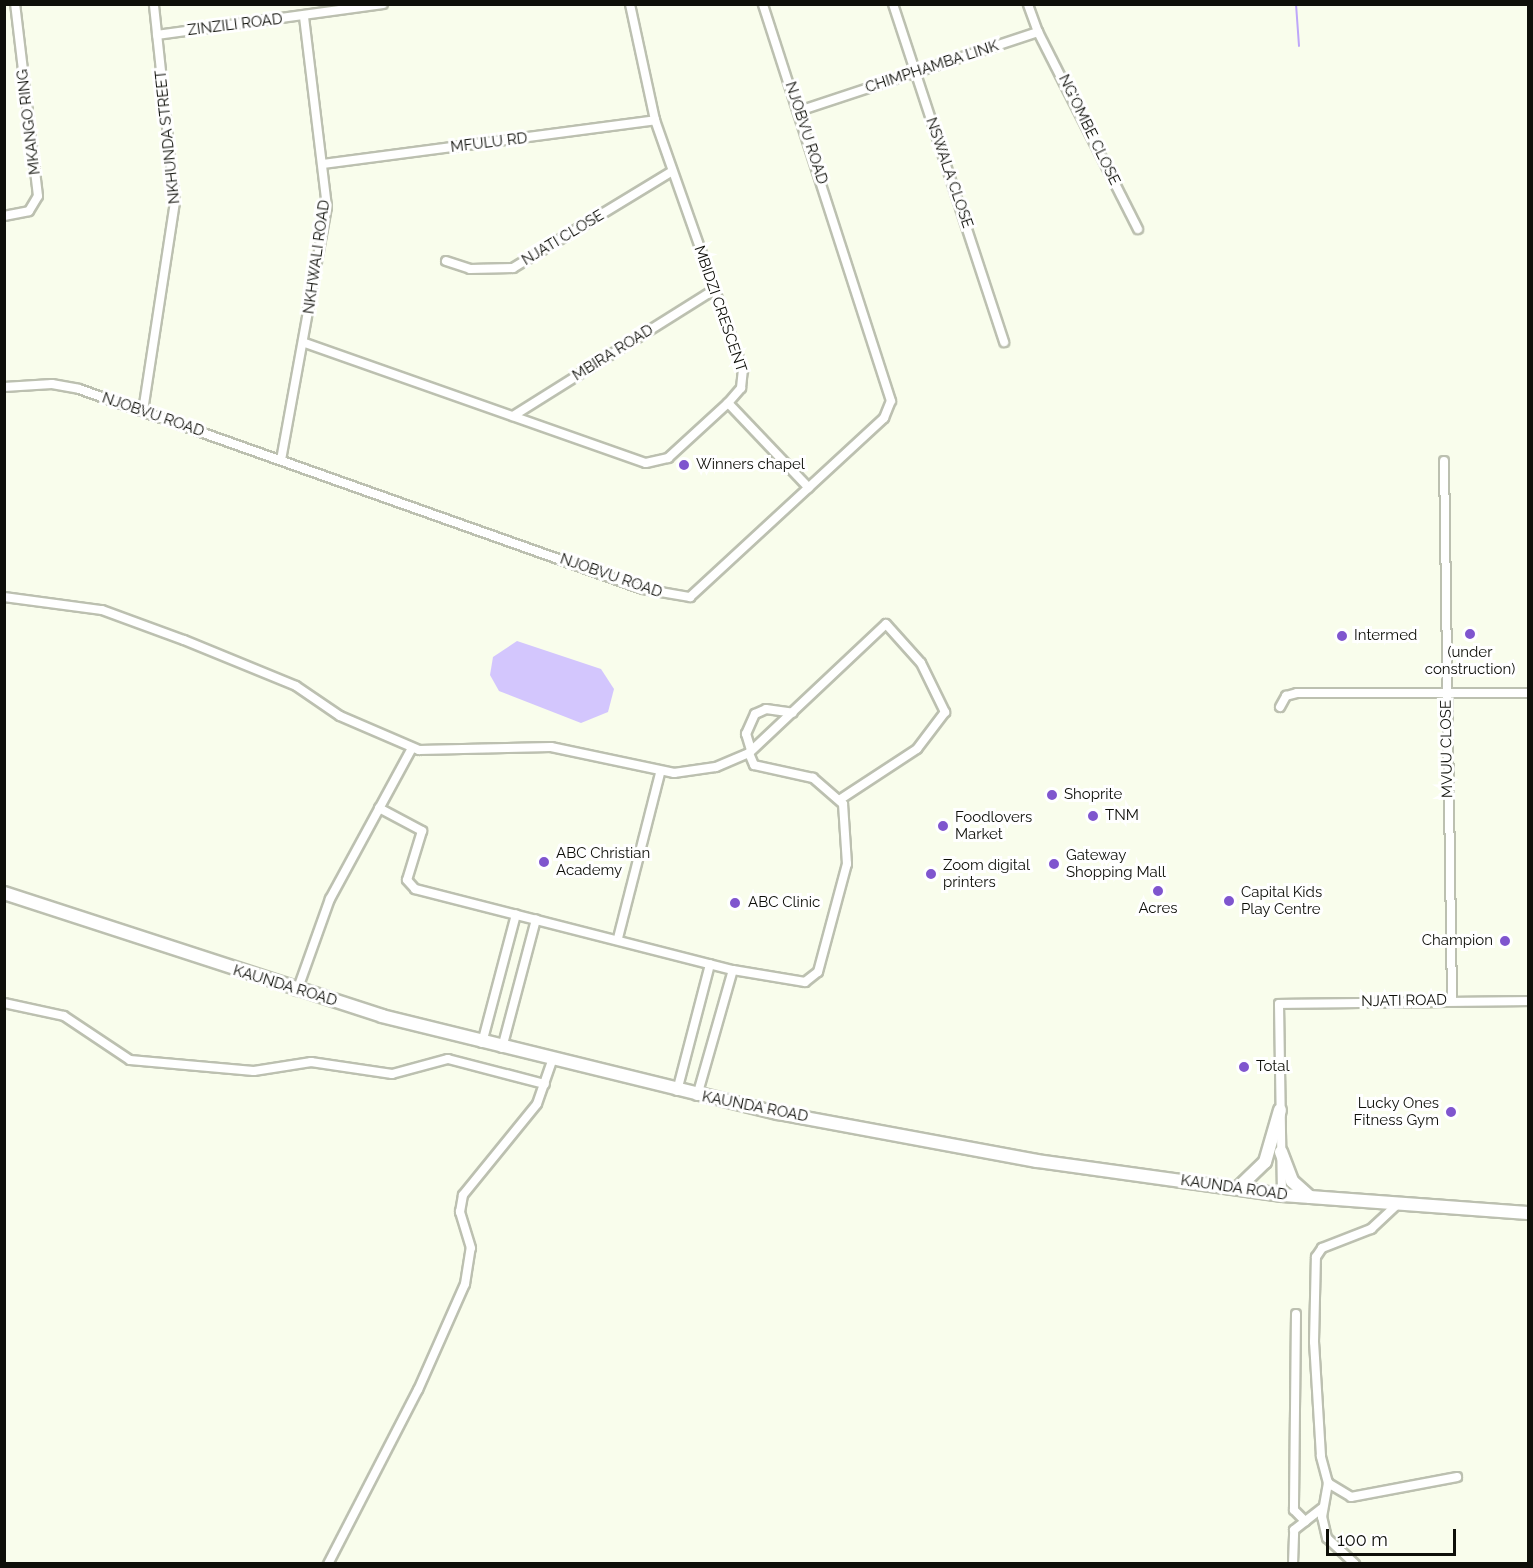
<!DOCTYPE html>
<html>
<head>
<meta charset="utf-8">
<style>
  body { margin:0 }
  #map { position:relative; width:1533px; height:1568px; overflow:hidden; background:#f9fdec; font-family:Raleway,sans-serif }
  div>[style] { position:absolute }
  .green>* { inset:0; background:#d3c6fd }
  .stream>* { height:2px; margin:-1px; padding:0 1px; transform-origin:1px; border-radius:1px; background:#bea7f9 }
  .roads { filter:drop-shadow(2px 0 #bcc0b0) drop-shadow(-2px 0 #bcc0b0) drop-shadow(0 2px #bcc0b0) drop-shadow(0 -2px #bcc0b0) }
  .street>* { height:8px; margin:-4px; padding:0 4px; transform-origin:4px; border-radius:4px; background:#fff }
  .secondary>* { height:12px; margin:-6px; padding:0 6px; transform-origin:6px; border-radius:6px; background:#fff }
  .dots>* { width:16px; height:16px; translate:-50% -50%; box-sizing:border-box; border:3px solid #fff; border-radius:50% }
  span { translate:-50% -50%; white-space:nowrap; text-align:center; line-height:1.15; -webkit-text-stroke:6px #fff; paint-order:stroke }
  .street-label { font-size:15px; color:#0e0f09 }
  .poi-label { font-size:15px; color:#0e0f09 }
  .left { translate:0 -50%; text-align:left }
  .right { translate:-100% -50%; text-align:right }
  .frame { position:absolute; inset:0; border:6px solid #0e0f09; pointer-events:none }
  .scale { position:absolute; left:1326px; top:1529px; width:130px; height:27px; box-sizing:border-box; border:3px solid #0e0f09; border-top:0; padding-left:8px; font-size:18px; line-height:21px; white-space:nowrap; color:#0e0f09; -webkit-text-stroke:4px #fff; paint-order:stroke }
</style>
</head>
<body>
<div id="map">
  <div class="green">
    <div style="clip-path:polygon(517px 641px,601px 669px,614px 689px,608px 712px,581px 723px,499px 691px,490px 675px,493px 657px)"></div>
  </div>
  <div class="stream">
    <div style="left:1296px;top:4px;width:42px;rotate:85.9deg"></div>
  </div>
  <div class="roads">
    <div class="street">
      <div style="left:893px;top:4px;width:356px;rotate:71.8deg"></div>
      <div style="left:1038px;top:32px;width:221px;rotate:63.1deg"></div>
      <div style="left:157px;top:35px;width:228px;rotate:-7.8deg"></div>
      <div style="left:799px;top:111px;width:252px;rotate:-18.3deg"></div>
      <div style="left:1038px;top:32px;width:30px;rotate:-110deg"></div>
      <div style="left:323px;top:164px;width:335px;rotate:-7.5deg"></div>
      <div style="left:4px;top:216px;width:25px;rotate:-11deg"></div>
      <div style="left:29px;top:211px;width:17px;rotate:-59deg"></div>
      <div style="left:38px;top:196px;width:193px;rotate:-96.8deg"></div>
      <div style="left:446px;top:261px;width:25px;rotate:18deg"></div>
      <div style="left:470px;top:269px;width:43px;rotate:-1.3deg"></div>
      <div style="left:513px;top:268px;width:185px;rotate:-31.3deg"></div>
      <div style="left:305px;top:343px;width:361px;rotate:19.4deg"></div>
      <div style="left:646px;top:463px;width:23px;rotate:-13deg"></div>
      <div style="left:668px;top:458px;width:81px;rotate:-42.5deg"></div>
      <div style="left:728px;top:403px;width:20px;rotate:-49deg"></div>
      <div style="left:741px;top:388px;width:18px;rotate:-84deg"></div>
      <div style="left:743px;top:370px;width:265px;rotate:-109.4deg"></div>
      <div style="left:655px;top:120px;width:119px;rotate:-102.2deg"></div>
      <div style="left:4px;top:387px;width:48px;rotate:-3.6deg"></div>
      <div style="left:52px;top:384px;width:27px;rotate:10deg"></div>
      <div style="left:79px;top:389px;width:598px;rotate:19.53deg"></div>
      <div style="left:643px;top:589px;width:48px;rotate:9.7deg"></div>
      <div style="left:690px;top:597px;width:264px;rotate:-42.7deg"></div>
      <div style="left:884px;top:418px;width:18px;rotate:-68deg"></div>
      <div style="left:891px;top:401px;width:417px;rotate:-107.9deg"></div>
      <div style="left:728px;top:403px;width:117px;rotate:46.4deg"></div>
      <div style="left:143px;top:411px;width:211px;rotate:-81.3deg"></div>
      <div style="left:175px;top:202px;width:199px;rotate:-96.1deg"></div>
      <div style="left:513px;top:416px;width:237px;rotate:-32.1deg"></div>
      <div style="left:281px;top:460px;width:257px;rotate:-79.7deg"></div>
      <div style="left:327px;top:207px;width:192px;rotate:-96.9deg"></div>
      <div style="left:1444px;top:461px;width:539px;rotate:89.15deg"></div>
      <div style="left:4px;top:597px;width:99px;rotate:7.6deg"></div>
      <div style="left:102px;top:610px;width:87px;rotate:20.1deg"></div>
      <div style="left:184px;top:640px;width:121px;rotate:22.3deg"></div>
      <div style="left:296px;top:686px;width:53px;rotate:34.3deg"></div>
      <div style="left:340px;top:716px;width:86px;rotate:23.3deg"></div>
      <div style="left:419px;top:750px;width:132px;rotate:-1.3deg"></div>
      <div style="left:551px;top:747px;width:126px;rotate:11.9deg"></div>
      <div style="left:674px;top:773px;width:42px;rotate:-8.1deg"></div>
      <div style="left:716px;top:767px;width:36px;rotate:-23deg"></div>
      <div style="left:749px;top:753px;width:188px;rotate:-43.3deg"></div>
      <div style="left:886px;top:624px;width:52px;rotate:48.1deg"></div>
      <div style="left:921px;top:663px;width:55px;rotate:63.9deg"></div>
      <div style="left:945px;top:712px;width:46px;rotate:127.1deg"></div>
      <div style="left:917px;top:749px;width:91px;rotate:146.7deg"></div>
      <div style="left:1280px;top:707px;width:13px;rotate:-61deg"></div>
      <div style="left:1286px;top:696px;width:11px;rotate:-15deg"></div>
      <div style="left:1297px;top:693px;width:231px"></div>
      <div style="left:751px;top:750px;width:17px;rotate:-107deg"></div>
      <div style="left:746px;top:734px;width:22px;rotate:-66deg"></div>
      <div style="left:755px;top:714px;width:12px;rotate:-24deg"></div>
      <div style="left:766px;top:709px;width:27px;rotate:8deg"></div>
      <div style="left:379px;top:808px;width:49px;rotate:28.1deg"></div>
      <div style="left:422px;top:831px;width:51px;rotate:107deg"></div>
      <div style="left:407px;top:880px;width:12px;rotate:48deg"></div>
      <div style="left:415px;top:889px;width:328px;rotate:14.3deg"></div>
      <div style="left:733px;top:970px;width:73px;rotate:9.5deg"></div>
      <div style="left:805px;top:982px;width:16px;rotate:-38deg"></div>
      <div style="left:818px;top:972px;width:112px;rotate:-75deg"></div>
      <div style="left:847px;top:864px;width:60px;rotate:-93.8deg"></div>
      <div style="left:843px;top:804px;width:40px;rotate:-139deg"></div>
      <div style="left:813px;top:778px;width:60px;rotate:-167.6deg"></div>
      <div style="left:754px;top:765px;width:13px;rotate:-113deg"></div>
      <div style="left:618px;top:938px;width:170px;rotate:-75.7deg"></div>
      <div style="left:297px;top:991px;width:98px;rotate:-70.3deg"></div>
      <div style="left:330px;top:899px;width:172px;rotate:-61.5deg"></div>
      <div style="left:4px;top:1003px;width:61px;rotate:12.2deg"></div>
      <div style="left:64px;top:1016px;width:79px;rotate:33.7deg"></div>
      <div style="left:130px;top:1060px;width:124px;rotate:5.1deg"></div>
      <div style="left:254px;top:1071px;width:58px;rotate:-9deg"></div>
      <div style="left:311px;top:1062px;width:82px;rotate:8.4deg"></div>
      <div style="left:392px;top:1074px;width:58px;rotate:-15deg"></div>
      <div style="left:448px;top:1059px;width:100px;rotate:14.5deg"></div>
      <div style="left:482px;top:1043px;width:133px;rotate:-75.2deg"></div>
      <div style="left:502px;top:1048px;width:133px;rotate:-75.2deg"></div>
      <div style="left:677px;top:1091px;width:131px;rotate:-75.4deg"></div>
      <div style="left:697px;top:1096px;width:131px;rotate:-74.1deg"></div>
      <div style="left:1282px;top:1195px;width:191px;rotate:-90.9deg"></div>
      <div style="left:1279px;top:1004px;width:249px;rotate:-0.7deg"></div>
      <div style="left:1296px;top:1314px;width:196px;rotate:90.6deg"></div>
      <div style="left:1294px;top:1510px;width:16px;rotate:45deg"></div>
      <div style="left:1328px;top:1483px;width:27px;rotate:31deg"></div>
      <div style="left:1351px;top:1497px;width:108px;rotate:-10.7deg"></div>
      <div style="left:328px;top:1564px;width:196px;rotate:-62.7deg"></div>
      <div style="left:418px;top:1390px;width:116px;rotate:-66.1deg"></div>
      <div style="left:465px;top:1284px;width:36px;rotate:-81deg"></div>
      <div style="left:471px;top:1248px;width:38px;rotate:-107deg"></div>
      <div style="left:460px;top:1212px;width:17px;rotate:-80deg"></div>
      <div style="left:463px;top:1195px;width:117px;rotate:-50.9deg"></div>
      <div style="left:537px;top:1104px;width:46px;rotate:-70.8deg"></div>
      <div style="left:1293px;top:1564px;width:34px;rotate:-88deg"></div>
      <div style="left:1294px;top:1530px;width:36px;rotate:-38deg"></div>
      <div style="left:1355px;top:1564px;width:38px;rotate:-137deg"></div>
      <div style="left:1327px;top:1538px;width:22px;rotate:-103deg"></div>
      <div style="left:1322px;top:1517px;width:35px;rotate:-80deg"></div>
      <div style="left:1328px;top:1483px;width:28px;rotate:-105deg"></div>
      <div style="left:1321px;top:1456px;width:114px;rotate:-93.5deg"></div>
      <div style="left:1314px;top:1342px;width:85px;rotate:-88.7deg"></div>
      <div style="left:1316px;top:1257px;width:11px;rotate:-56deg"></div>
      <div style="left:1322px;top:1248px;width:53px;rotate:-21.2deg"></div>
      <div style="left:1371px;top:1229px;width:35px;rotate:-43deg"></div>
    </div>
    <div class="secondary">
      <div style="left:4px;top:893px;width:398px;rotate:18deg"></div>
      <div style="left:382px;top:1016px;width:408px;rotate:13.8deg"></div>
      <div style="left:778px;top:1113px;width:263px;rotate:10.5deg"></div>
      <div style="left:1037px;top:1161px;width:247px;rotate:7.9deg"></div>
      <div style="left:1282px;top:1195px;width:247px;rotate:4.2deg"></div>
      <div style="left:1281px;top:1152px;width:31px;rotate:69deg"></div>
      <div style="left:1292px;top:1181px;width:24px;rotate:42deg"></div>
      <div style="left:1239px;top:1187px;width:36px;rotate:-44deg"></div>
      <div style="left:1265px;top:1162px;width:54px;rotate:-73.9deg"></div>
    </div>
  </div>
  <div class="dots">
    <div style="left:684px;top:465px;background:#7f55ce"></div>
    <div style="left:1470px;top:634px;background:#7f55ce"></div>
    <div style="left:1342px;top:636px;background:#7f55ce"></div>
    <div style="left:1052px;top:795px;background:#7f55ce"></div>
    <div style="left:1093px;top:816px;background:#7f55ce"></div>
    <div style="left:943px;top:826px;background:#7f55ce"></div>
    <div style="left:544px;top:862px;background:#7f55ce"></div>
    <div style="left:1054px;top:864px;background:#7f55ce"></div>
    <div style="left:931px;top:874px;background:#7f55ce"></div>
    <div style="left:1158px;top:891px;background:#7f55ce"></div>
    <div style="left:1229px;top:901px;background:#7f55ce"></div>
    <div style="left:735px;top:903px;background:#7f55ce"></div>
    <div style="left:1505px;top:941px;background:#7f55ce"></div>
    <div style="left:1244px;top:1067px;background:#7f55ce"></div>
    <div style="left:1451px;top:1112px;background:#7f55ce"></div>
  </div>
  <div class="street-label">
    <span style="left:235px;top:25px;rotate:-7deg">ZINZILI ROAD</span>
    <span style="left:932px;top:67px;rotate:-18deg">CHIMPHAMBA LINK</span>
    <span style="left:29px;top:122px;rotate:-97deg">MKANGO RING</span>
    <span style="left:1089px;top:130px;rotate:64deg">NG'OMBE CLOSE</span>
    <span style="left:806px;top:133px;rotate:72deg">NJOBVU ROAD</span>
    <span style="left:168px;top:137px;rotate:-96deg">NKHUNDA STREET</span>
    <span style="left:489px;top:143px;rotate:-7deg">MFULU RD</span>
    <span style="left:949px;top:173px;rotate:71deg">NSWALA CLOSE</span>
    <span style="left:563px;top:238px;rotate:-31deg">NJATI CLOSE</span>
    <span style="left:317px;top:257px;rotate:-82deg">NKHWALI ROAD</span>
    <span style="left:720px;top:309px;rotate:71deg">MBIDZI CRESCENT</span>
    <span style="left:613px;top:353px;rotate:-32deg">MBIRA ROAD</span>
    <span style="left:153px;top:415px;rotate:19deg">NJOBVU ROAD</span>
    <span style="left:611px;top:576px;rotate:19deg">NJOBVU ROAD</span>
    <span style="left:1447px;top:749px;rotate:-91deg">MVUU CLOSE</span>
    <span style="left:285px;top:986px;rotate:17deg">KAUNDA ROAD</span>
    <span style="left:1404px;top:1001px;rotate:-1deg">NJATI ROAD</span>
    <span style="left:755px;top:1107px;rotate:11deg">KAUNDA ROAD</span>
    <span style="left:1234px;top:1188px;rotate:8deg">KAUNDA ROAD</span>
  </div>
  <div class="poi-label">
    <span class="left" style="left:696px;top:465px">Winners chapel</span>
    <span class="left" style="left:1354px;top:636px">Intermed</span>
    <span style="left:1470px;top:661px">(under<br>construction)</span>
    <span class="left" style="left:1064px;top:795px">Shoprite</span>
    <span class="left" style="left:1105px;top:816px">TNM</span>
    <span class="left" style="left:955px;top:826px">Foodlovers<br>Market</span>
    <span class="left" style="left:556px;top:862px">ABC Christian<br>Academy</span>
    <span class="left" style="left:1066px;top:864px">Gateway<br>Shopping Mall</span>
    <span class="left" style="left:943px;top:874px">Zoom digital<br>printers</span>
    <span class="left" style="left:1241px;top:901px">Capital Kids<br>Play Centre</span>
    <span class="left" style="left:748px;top:903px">ABC Clinic</span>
    <span style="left:1158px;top:909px">Acres</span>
    <span class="right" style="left:1493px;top:941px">Champion</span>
    <span class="left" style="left:1256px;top:1067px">Total</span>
    <span class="right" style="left:1439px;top:1112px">Lucky Ones<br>Fitness Gym</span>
  </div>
  <div class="frame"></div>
  <div class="scale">100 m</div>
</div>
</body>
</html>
